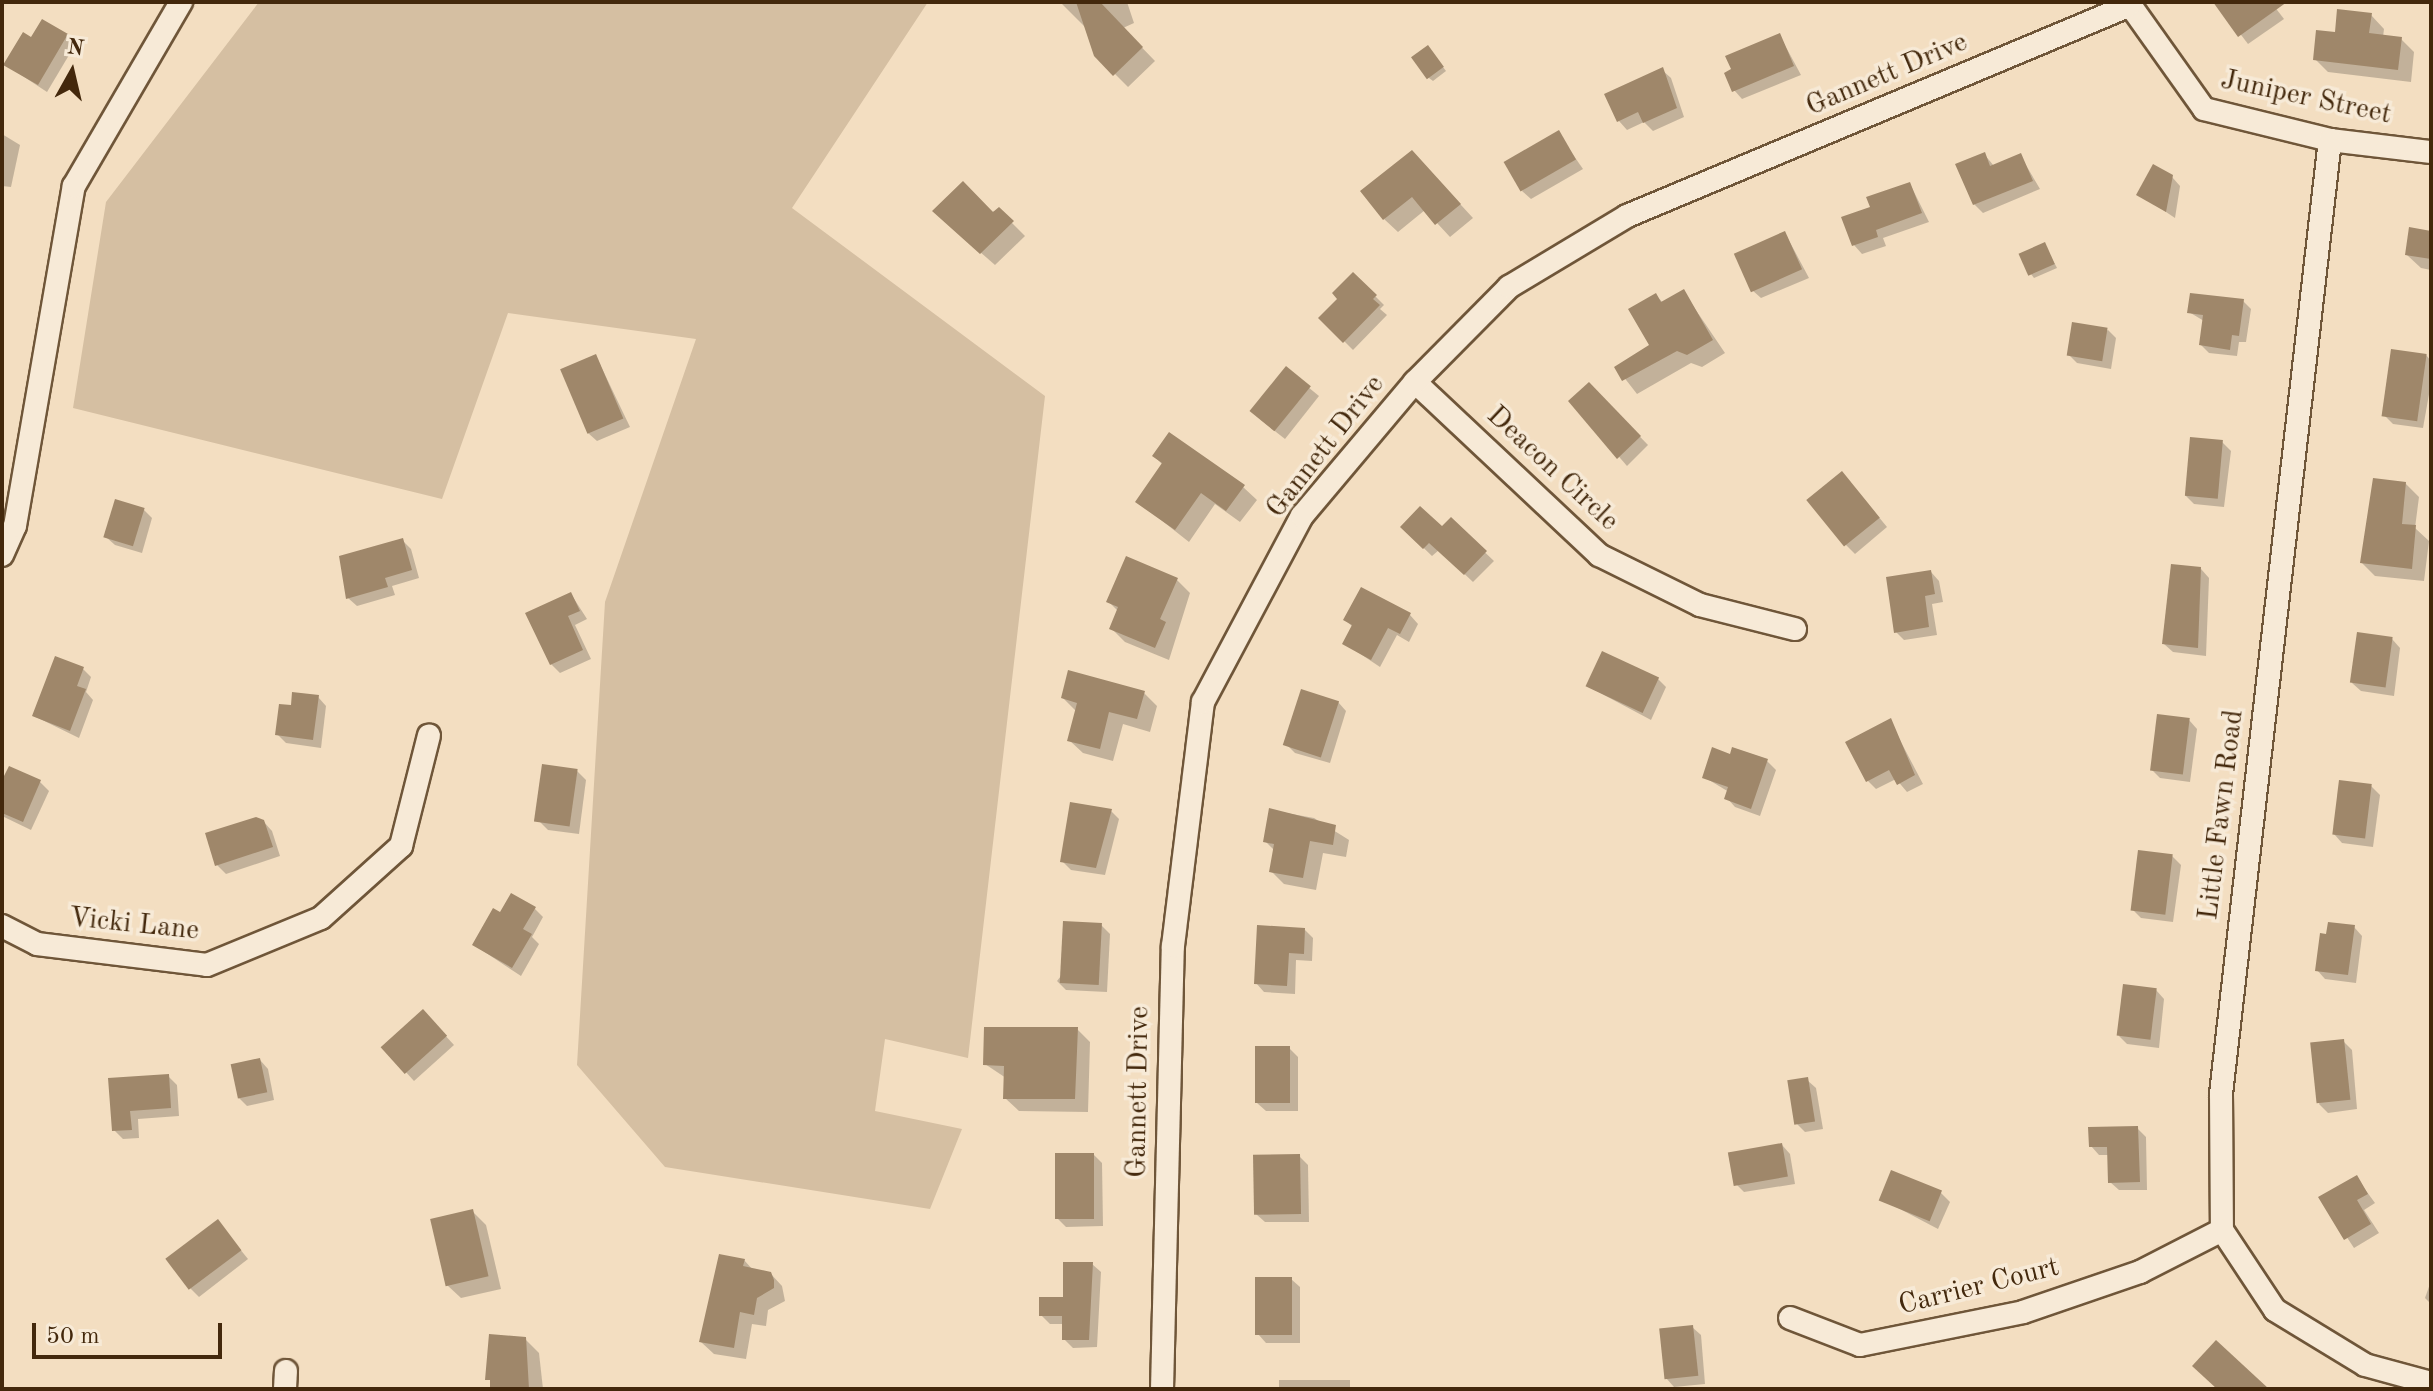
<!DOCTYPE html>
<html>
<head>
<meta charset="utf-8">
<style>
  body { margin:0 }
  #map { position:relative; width:2433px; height:1391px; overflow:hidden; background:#f3dec1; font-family:"Old Standard TT",serif }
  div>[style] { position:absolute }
  .green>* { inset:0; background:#d5bfa2 }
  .shadow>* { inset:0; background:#0003; transform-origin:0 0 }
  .building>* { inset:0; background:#9f876a; transform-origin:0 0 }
  .roads { filter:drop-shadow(2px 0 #6f5639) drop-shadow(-2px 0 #6f5639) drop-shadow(0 2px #6f5639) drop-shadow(0 -2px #6f5639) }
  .minor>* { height:22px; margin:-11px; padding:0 11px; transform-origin:11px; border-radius:11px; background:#f7ead7 }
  span { translate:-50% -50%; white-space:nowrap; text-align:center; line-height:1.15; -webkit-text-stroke:7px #f7ead7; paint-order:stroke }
  .street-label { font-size:28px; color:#43280c }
  .frame { position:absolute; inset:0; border:4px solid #43280c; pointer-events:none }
  .north { position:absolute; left:32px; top:32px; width:80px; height:80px; -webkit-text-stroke:6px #f7ead7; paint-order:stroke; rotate:8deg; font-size:22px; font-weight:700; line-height:32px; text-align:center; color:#43280c }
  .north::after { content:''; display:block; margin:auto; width:28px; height:36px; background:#43280c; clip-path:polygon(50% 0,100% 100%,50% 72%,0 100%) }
  .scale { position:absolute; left:32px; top:1323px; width:190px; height:36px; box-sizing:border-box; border:4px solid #43280c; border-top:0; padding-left:10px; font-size:24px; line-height:28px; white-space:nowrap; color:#43280c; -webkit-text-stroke:6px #f7ead7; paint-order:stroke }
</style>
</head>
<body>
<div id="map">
  <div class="green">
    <div style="clip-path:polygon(259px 2px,928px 2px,792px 208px,1045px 396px,968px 1058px,885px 1039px,875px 1111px,962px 1129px,930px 1209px,665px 1167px,577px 1065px,605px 602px,696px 339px,508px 313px,442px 499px,73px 408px,106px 202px)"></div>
  </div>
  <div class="shadow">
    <div style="clip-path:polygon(1127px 2px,1134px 23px,1123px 28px,1155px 61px,1128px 87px,1096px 55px,1087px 29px,1062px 4px)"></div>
    <div style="clip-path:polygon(2216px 2px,2271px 2px,2284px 19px,2248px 44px)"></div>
    <div style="clip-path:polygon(2371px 15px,2384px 29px,2383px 37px,2401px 39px,2414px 52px,2411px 82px,2328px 72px,2315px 59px,2336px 34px)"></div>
    <div style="clip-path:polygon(67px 36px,75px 45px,47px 92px,6px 65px,32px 40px)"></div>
    <div style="clip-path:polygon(1780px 36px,1801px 75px,1742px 99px,1734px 90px)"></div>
    <div style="clip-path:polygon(1431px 51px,1446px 71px,1433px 81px,1429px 78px)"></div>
    <div style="clip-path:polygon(1662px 70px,1671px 78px,1684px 117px,1653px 131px,1644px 122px,1627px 130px,1619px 121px)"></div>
    <div style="clip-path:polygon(1558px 133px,1583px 169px,1531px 199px,1522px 191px)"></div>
    <div style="clip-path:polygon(2px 134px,20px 145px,11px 187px,2px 186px)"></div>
    <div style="clip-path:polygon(1984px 154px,1994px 166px,2020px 155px,2040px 189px,1983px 213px,1974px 204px)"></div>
    <div style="clip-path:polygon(1425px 166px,1473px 218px,1450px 237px,1425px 210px,1398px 232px,1384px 219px)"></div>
    <div style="clip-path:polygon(2172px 177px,2180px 186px,2175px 218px,2139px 194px)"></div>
    <div style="clip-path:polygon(1910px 184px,1929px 222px,1883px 238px,1886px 246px,1862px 254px,1854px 245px,1873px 209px)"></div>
    <div style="clip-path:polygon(999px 210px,1025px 236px,995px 265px,948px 224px)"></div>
    <div style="clip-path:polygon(2431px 231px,2431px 270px,2421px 268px,2407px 255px)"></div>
    <div style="clip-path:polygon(1785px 233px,1809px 278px,1761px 298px,1752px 290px)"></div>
    <div style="clip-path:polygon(2045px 245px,2057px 268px,2034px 278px,2031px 274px)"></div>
    <div style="clip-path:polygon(1353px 274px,1384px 305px,1380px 309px,1387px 315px,1353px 350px,1321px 318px,1340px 299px)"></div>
    <div style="clip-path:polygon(1683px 291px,1725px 353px,1702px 367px,1691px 363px,1637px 394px,1616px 367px,1651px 346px,1656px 295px,1663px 303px)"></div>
    <div style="clip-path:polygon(2243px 301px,2251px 309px,2246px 342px,2239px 342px,2237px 356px,2209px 353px,2201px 345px,2204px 321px,2189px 312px)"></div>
    <div style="clip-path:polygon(2108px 330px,2116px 338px,2111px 369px,2077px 363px,2068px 354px)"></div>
    <div style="clip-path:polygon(2426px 355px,2431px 361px,2431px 383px,2423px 428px,2393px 424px,2384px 415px)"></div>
    <div style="clip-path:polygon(596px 356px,630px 427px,597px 441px,588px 433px)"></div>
    <div style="clip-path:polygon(1286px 369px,1319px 396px,1285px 439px,1261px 420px)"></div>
    <div style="clip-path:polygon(1589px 384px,1648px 445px,1627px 466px,1571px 401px)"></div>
    <div style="clip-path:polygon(2222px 442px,2231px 451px,2224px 507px,2194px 504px,2185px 495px)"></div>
    <div style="clip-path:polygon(1154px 456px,1243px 487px,1257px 500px,1240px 522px,1215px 504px,1189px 542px,1137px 501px,1163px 465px)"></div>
    <div style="clip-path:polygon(1850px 482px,1887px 527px,1855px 554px,1846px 545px)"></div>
    <div style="clip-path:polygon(2405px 483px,2419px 497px,2415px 528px,2429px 541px,2424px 581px,2375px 576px,2362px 563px)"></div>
    <div style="clip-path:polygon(144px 510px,152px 518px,142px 553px,115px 545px,106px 537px)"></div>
    <div style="clip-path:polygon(1451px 520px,1494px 561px,1473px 582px,1439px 550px,1432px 556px,1402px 527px,1442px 529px)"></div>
    <div style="clip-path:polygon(402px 540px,411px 549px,419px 578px,392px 586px,395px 595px,357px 606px,348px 598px)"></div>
    <div style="clip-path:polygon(2201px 569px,2209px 578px,2206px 656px,2173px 652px,2164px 644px)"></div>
    <div style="clip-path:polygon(1931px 572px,1939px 581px,1943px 602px,1932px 604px,1937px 635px,1904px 640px,1896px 632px)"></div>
    <div style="clip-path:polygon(1177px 580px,1190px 593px,1169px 660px,1125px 642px,1111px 628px,1119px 612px,1109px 602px)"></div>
    <div style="clip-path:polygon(571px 594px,587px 619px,575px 625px,591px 659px,560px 673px,551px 664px)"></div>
    <div style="clip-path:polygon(1410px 615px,1418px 624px,1409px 642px,1397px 635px,1380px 667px,1344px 643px,1353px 627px,1345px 620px)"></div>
    <div style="clip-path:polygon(2392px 639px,2400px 648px,2394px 696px,2361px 691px,2352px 683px)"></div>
    <div style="clip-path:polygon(83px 669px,91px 677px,86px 692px,93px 700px,79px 738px,34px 716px)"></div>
    <div style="clip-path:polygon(1658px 679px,1666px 687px,1651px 720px,1587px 686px)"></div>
    <div style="clip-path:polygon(1144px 693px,1157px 706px,1150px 732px,1123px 724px,1113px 761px,1083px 753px,1069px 740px,1077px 712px,1063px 698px)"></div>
    <div style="clip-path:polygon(318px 697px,326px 706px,321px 748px,286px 743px,277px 734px,292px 708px)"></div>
    <div style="clip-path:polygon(1338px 702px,1346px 711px,1330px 763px,1295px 753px,1286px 744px)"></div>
    <div style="clip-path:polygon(2189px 720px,2197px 729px,2190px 782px,2160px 778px,2151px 769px)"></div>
    <div style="clip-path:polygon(1890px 721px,1923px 784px,1907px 792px,1896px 779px,1876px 789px,1868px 781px)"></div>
    <div style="clip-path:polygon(1732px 756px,1767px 761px,1776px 770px,1760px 816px,1735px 807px,1727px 798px,1729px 792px,1704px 777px)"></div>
    <div style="clip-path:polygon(577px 771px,586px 780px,579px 834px,548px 830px,540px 822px)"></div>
    <div style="clip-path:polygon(40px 782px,49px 791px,31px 830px,2px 816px,2px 785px)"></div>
    <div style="clip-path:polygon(2371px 786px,2380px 795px,2373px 847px,2342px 843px,2334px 834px)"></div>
    <div style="clip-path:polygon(1270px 810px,1314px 818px,1349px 840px,1346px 857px,1323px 853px,1316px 890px,1284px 884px,1271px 871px,1274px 850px,1265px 841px)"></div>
    <div style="clip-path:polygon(1111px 811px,1119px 819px,1105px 875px,1071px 870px,1062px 861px)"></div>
    <div style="clip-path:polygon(263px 821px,272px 831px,280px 856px,226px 874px,217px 865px)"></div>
    <div style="clip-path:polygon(2172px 856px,2181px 865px,2173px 922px,2141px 918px,2132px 909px)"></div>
    <div style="clip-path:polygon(535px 909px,543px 917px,532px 937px,539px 944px,521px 976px,474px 945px,501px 915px)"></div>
    <div style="clip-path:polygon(1101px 925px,1110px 934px,1107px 992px,1066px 990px,1057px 981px)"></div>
    <div style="clip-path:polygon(2354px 927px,2362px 936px,2356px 983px,2325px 979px,2317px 970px)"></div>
    <div style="clip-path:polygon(1305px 930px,1313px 938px,1312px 961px,1296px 960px,1295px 994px,1264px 992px,1256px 983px)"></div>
    <div style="clip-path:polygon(2156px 990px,2164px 999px,2159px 1048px,2127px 1044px,2119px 1036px)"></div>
    <div style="clip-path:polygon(432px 1021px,454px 1045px,414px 1081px,384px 1048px)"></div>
    <div style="clip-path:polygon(1077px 1029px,1090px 1042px,1088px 1112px,1019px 1111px,1005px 1098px,1006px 1078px,985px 1064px)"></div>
    <div style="clip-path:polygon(2344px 1042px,2352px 1050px,2357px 1109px,2328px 1113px,2319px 1104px)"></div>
    <div style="clip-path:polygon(1289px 1048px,1298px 1057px,1298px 1111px,1266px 1111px,1257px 1103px)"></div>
    <div style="clip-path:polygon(260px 1060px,268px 1069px,274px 1100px,247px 1106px,238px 1097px)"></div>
    <div style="clip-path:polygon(168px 1076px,177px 1085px,179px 1116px,138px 1119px,139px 1138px,123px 1139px,114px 1130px,110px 1080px)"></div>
    <div style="clip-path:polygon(1807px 1080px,1816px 1088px,1823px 1129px,1805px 1132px,1796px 1123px)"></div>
    <div style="clip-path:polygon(2137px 1128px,2146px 1137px,2147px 1190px,2119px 1190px,2110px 1182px,2109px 1155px,2099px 1155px,2091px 1146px)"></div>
    <div style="clip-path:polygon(1782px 1145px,1790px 1154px,1795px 1184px,1744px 1192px,1735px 1183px)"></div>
    <div style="clip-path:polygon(1094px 1155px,1102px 1163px,1103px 1226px,1066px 1227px,1057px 1218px)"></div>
    <div style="clip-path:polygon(1299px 1156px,1308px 1165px,1309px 1222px,1265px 1222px,1256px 1214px)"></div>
    <div style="clip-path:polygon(2356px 1177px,2375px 1203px,2364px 1210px,2379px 1233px,2354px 1248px,2321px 1198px)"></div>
    <div style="clip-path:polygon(1941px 1193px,1950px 1202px,1938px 1229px,1881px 1199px)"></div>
    <div style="clip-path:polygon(472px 1211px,486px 1225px,501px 1289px,461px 1298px,447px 1285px)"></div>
    <div style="clip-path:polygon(218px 1222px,248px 1259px,199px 1297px,190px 1288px)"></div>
    <div style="clip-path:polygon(744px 1260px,753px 1270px,770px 1273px,782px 1286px,785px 1301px,768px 1310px,766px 1326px,752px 1324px,746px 1359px,714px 1354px,701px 1342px)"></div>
    <div style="clip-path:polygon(1092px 1264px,1101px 1272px,1097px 1347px,1073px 1348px,1064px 1339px,1064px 1324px,1050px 1324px,1041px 1315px,1065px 1299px)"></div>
    <div style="clip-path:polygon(1291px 1279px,1300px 1287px,1300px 1343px,1266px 1343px,1258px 1334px)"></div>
    <div style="clip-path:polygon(2431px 1281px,2431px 1304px,2425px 1298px)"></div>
    <div style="clip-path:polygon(1692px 1327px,1701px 1335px,1705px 1384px,1674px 1387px,1666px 1378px)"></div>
    <div style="clip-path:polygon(491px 1336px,525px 1339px,539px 1353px,543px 1389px,490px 1389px)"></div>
    <div style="left:1279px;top:1380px;width:71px;height:9px"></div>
  </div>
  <div class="building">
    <div style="clip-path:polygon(1076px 2px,1100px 2px,1143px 47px,1113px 76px,1094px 56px)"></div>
    <div style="clip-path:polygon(2213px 2px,2287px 2px,2238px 37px)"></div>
    <div style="clip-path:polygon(2337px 9px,2372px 13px,2369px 33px,2402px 37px,2398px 70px,2313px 60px,2316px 30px,2335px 32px)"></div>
    <div style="clip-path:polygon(42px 19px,68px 34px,38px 85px,3px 65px,23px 32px,31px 37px)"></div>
    <div style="clip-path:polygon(1780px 33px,1794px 66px,1732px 92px,1724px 73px,1731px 69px,1725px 56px)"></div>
    <div style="left:1428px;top:45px;width:27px;height:21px;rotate:54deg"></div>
    <div style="clip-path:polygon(1663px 67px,1677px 108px,1643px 123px,1638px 112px,1617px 122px,1604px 94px)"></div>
    <div style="left:1559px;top:130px;width:34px;height:64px;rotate:60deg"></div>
    <div style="clip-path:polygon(1412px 150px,1461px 204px,1435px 225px,1412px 197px,1383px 220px,1360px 191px)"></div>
    <div style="clip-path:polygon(1985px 152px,1990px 166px,2021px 153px,2033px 181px,1973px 205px,1955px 164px)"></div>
    <div style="clip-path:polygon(2153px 164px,2173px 175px,2166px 212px,2136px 195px)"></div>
    <div style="clip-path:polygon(963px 181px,993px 212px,999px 207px,1014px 221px,980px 254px,932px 211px)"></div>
    <div style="clip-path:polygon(1910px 182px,1922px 213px,1876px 230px,1878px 237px,1852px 246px,1841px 217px,1870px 207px,1866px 197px)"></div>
    <div style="clip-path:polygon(2409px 227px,2431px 231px,2431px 259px,2405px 255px)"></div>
    <div style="left:1785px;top:231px;width:42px;height:56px;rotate:66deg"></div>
    <div style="left:2045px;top:242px;width:24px;height:29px;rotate:66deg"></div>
    <div style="clip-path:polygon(1353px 272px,1377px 295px,1373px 299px,1380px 305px,1343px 343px,1318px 318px,1337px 299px,1332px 293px)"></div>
    <div style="clip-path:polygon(1684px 289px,1713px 340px,1687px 355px,1677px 351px,1622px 381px,1614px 367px,1649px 345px,1628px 309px,1656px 293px,1661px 302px)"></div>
    <div style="clip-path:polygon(2190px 293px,2244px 299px,2239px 336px,2232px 335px,2230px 350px,2199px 345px,2203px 315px,2187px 313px)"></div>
    <div style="left:2072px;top:322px;width:36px;height:34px;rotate:9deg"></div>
    <div style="left:2391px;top:349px;width:36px;height:68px;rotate:8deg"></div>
    <div style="left:596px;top:354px;width:70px;height:39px;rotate:67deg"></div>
    <div style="left:1286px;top:366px;width:32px;height:58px;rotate:39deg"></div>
    <div style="clip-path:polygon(1589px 382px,1641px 436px,1617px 459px,1568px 401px)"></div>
    <div style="clip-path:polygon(1169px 432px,1245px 485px,1226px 511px,1201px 493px,1175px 530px,1135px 502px,1162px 463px,1152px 456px)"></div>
    <div style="left:2190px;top:437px;width:33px;height:59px;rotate:5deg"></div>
    <div style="left:1842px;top:471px;width:60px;height:46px;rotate:51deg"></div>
    <div style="clip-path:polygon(2373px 478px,2406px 482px,2402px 524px,2416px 525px,2412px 569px,2360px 563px)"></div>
    <div style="left:115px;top:499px;width:31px;height:40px;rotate:17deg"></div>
    <div style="clip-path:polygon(1420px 506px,1442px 526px,1451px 517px,1487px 551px,1464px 575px,1429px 543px,1423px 549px,1400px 527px)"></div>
    <div style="clip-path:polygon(403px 538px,412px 570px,385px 578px,388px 587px,346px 599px,339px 556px)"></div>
    <div style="clip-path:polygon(1126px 556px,1178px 578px,1160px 619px,1166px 622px,1155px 648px,1109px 629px,1118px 607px,1106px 602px)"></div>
    <div style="clip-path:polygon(2171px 564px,2201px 567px,2198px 648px,2162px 644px)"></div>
    <div style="clip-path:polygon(1931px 570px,1935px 594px,1925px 596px,1929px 627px,1894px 633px,1886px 577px)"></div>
    <div style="clip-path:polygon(1361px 587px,1411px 613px,1400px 634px,1388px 628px,1371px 660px,1342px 644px,1352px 625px,1343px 620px)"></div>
    <div style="clip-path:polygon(571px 592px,580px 611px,568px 616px,583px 650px,550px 665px,525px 613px)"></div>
    <div style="left:2357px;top:632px;width:36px;height:51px;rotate:8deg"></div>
    <div style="left:1602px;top:651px;width:63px;height:39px;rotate:25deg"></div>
    <div style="clip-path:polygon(55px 656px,84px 667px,77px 686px,86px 689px,70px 731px,32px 716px)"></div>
    <div style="clip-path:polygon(1068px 670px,1145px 691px,1137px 719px,1109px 712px,1100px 749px,1067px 741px,1077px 703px,1061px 698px)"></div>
    <div style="left:1301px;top:689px;width:40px;height:59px;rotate:18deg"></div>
    <div style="clip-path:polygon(292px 692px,319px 695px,313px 740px,275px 735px,279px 704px,291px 705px)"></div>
    <div style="left:2157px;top:714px;width:33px;height:57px;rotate:7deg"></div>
    <div style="clip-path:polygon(1891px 718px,1915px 775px,1897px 785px,1889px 770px,1866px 782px,1845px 742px)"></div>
    <div style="clip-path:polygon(1712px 747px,1730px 754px,1732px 747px,1768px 759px,1751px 809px,1724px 799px,1728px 787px,1702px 778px)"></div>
    <div style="left:542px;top:764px;width:36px;height:58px;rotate:8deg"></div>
    <div style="clip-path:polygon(9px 766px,41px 780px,23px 822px,2px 813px,2px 780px)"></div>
    <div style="left:2339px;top:780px;width:33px;height:55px;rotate:7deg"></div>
    <div style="clip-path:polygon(1070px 802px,1112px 809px,1096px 868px,1060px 862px)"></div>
    <div style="clip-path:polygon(1269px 808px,1336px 825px,1333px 845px,1310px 841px,1303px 878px,1269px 872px,1274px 844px,1263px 842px)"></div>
    <div style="clip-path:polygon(256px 817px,264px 820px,273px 847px,215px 866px,205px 833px)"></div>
    <div style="left:2138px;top:850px;width:35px;height:61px;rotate:7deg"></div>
    <div style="clip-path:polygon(511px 893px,536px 907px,523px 929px,532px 934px,512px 968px,472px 945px,493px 908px,500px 912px)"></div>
    <div style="left:1063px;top:921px;width:39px;height:62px;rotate:3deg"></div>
    <div style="clip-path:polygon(2328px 922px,2355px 925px,2348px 975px,2315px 971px,2320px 933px,2326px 934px)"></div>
    <div style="clip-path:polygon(1257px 925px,1305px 928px,1304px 954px,1289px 953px,1287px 986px,1254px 984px)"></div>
    <div style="left:2123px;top:984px;width:34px;height:52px;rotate:7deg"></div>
    <div style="left:423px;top:1009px;width:36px;height:57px;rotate:48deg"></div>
    <div style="clip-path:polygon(984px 1027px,1078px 1027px,1075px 1099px,1003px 1099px,1004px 1066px,983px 1065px)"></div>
    <div style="left:2344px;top:1039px;width:61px;height:34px;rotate:84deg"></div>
    <div style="left:1255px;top:1046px;width:35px;height:57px"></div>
    <div style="left:260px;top:1058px;width:35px;height:30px;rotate:78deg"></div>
    <div style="clip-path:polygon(169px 1074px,171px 1108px,130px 1111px,132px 1130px,112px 1131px,108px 1078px)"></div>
    <div style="left:1808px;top:1077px;width:45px;height:21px;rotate:81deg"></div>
    <div style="clip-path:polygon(2138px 1126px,2140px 1182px,2108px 1183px,2107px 1147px,2089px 1147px,2088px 1127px)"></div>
    <div style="left:1782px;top:1143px;width:34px;height:55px;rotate:80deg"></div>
    <div style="left:1055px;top:1153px;width:39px;height:66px"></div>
    <div style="left:1300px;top:1154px;width:60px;height:47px;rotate:89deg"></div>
    <div style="left:1891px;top:1170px;width:55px;height:33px;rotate:22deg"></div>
    <div style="clip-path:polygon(2357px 1175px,2368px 1194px,2357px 1200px,2371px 1224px,2344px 1240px,2318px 1197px)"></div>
    <div style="left:473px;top:1209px;width:69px;height:44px;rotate:77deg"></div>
    <div style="left:218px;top:1219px;width:39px;height:66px;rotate:53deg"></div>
    <div style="clip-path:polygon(719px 1254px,745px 1259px,743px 1266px,771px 1272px,774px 1280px,774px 1288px,757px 1298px,754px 1315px,740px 1312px,734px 1348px,699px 1342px)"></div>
    <div style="clip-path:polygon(1063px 1262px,1093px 1262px,1089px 1340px,1062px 1340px,1062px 1316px,1039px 1316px,1039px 1297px,1063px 1297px)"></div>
    <div style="left:1255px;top:1277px;width:37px;height:58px"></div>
    <div style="left:1693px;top:1325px;width:51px;height:34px;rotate:84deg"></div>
    <div style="clip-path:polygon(489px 1334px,526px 1337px,529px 1389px,490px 1389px,490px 1380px,485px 1380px)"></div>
    <div style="clip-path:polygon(2216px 1340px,2269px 1389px,2217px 1389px,2192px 1366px)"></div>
  </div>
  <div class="roads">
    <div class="minor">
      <div style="left:2128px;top:2px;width:131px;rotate:54.6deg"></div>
      <div style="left:2204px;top:109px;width:130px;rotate:13.8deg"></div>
      <div style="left:2330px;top:140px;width:102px;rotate:6.8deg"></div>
      <div style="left:2330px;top:140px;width:960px;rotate:96.52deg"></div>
      <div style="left:2221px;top:1094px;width:136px;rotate:89.6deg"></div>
      <div style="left:2222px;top:1230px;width:96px;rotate:56.5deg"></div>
      <div style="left:2275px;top:1310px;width:105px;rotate:31.4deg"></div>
      <div style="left:2365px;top:1365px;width:68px;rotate:15.3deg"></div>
      <div style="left:1415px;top:382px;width:253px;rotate:43.2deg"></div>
      <div style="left:1599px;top:555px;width:113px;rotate:26.3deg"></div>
      <div style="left:1700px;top:605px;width:98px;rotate:14.2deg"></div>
      <div style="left:2px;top:555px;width:32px;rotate:-66deg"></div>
      <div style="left:15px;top:526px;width:345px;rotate:-80.2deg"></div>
      <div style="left:74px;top:186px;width:213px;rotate:-59.8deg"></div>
      <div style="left:2px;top:926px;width:39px;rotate:27deg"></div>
      <div style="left:37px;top:944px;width:171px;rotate:7deg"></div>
      <div style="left:207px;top:965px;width:123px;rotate:-22.4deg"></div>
      <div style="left:321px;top:918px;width:108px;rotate:-42deg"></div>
      <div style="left:401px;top:846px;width:114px;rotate:-75.8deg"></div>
      <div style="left:1790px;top:1318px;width:75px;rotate:21.1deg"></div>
      <div style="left:1860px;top:1345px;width:166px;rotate:-11.4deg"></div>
      <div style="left:2023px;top:1312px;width:124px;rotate:-18.9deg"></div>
      <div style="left:2140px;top:1272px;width:92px;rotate:-27.1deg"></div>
      <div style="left:285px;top:1389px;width:18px;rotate:-87deg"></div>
      <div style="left:1162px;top:1389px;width:443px;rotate:-88.6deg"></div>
      <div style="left:1173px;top:946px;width:246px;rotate:-83deg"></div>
      <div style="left:1203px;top:702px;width:211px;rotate:-62deg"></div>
      <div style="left:1302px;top:516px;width:175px;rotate:-49.9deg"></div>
      <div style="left:1415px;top:382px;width:134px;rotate:-45.3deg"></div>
      <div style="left:1509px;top:287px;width:138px;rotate:-31deg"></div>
      <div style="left:1627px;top:216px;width:543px;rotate:-22.74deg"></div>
    </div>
  </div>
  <div class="street-label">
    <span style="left:1887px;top:75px;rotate:-23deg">Gannett Drive</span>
    <span style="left:2306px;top:98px;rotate:12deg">Juniper Street</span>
    <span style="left:1326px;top:447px;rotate:-52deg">Gannett Drive</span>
    <span style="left:1552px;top:469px;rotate:43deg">Deacon Circle</span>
    <span style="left:2222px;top:815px;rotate:-83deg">Little Fawn Road</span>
    <span style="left:134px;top:925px;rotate:6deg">Vicki Lane</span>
    <span style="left:1139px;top:1092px;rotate:-89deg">Gannett Drive</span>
    <span style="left:1979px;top:1287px;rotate:-14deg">Carrier Court</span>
  </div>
  <div class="frame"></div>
  <div class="north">N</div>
  <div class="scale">50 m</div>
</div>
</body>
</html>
